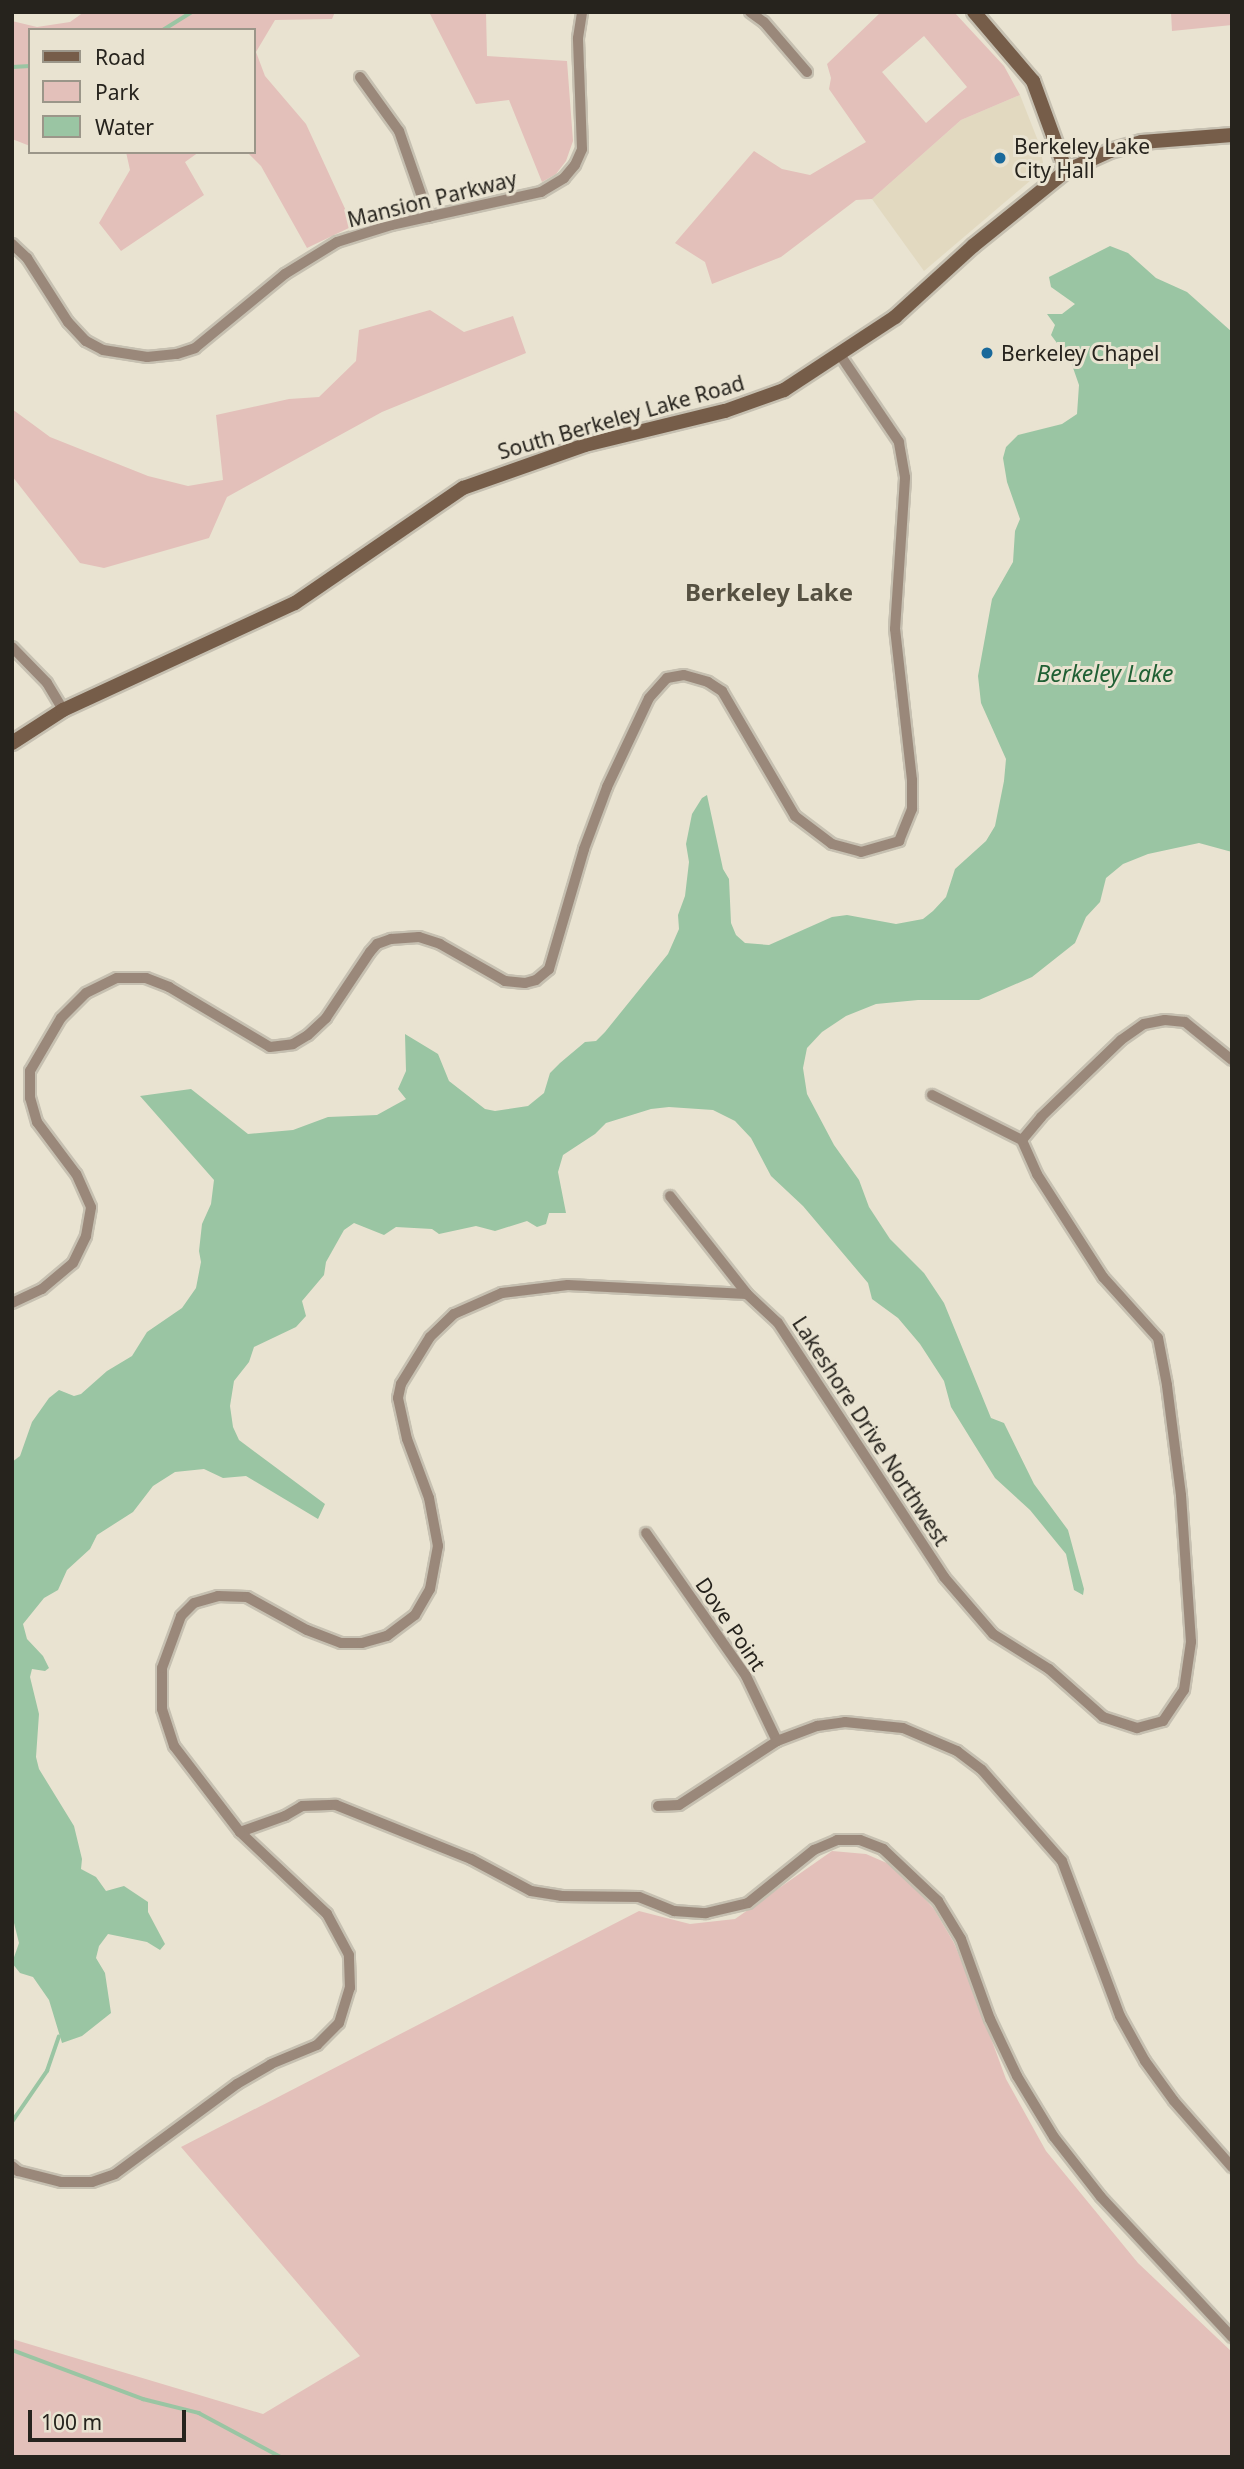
<!DOCTYPE html>
<html>
<head>
<meta charset="utf-8">
<style>
  body { margin:0 }
  #map { position:relative; width:1244px; height:2469px; overflow:hidden; background:#e9e3d1; font-family:"Noto Sans",sans-serif }
  div>[style] { position:absolute }
  .built>* { inset:0; background:#e2d9c0 }
  .green>* { inset:0; background:#e3c0ba }
  .water>* { inset:0; background:#9ac5a3 }
  .stream>* { height:3.5px; margin:-1.75px; padding:0 1.75px; transform-origin:1.75px; border-radius:1.75px; background:#9ac5a3 }
  .roads { filter:drop-shadow(2px 0 #c6c0b1) drop-shadow(-2px 0 #c6c0b1) drop-shadow(0 2px #c6c0b1) drop-shadow(0 -2px #c6c0b1) }
  .street>* { height:10px; margin:-5px; padding:0 5px; transform-origin:5px; border-radius:5px; background:#9a887a }
  .secondary>* { height:14px; margin:-7px; padding:0 7px; transform-origin:7px; border-radius:7px; background:#765d49 }
  .dots>* { width:19px; height:19px; translate:-50% -50%; box-sizing:border-box; border:4px solid #e9e3d1; border-radius:50% }
  span { translate:-50% -50%; white-space:nowrap; text-align:center; line-height:1.15; -webkit-text-stroke:6px #e9e3d1; paint-order:stroke }
  .poi-label { font-size:21px; color:#26231d }
  .left { translate:0 -50%; text-align:left }
  .street-label { font-size:21px; color:#26231d }
  .water-label { font-size:23px; color:#206034; font-style:italic }
  .quarter-label { font-size:24px; color:#565142; font-weight:700 }
  .frame { position:absolute; inset:0; border:14px solid #26231d; pointer-events:none }
  .legend { position:absolute; left:28px; top:28px; width:228px; height:126px; box-sizing:border-box; background:#e9e3d1; border:2px solid #9b9689; margin:0; padding:9px 12px; list-style:none; font-size:21px; color:#26231d }
  .legend li { display:flex; align-items:center; gap:14px; height:35px }
  .legend b { width:35px; border:2px solid #9b9689 }
  .scale { position:absolute; left:28px; top:2410px; width:158px; height:32px; box-sizing:border-box; border:4px solid #26231d; border-top:0; padding-left:9px; font-size:21px; line-height:24px; white-space:nowrap; color:#26231d; -webkit-text-stroke:5px #e9e3d1; paint-order:stroke }
</style>
</head>
<body>
<div id="map">
  <div class="built">
    <div style="clip-path:polygon(1020px 95px,1040px 146px,1044px 169px,924px 271px,872px 199px,961px 120px)"></div>
  </div>
  <div class="green">
    <div style="clip-path:polygon(84px 12px,335px 12px,332px 19px,275px 20px,256px 52px,265px 76px,306px 124px,353px 226px,307px 248px,261px 166px,247px 152px,254px 152px,254px 30px,30px 30px,30px 146px,12px 139px,12px 21px,37px 27px,70px 22px)"></div>
    <div style="clip-path:polygon(429px 12px,486px 12px,487px 56px,567px 61px,573px 141px,566px 161px,556px 174px,542px 182px,509px 100px,476px 104px)"></div>
    <div style="clip-path:polygon(evenodd,881px 12px,954px 12px,1004px 66px,1020px 95px,961px 120px,872px 199px,856px 200px,781px 257px,712px 284px,705px 262px,675px 243px,754px 151px,782px 169px,810px 175px,866px 142px,829px 89px,831px 78px,827px 64px,881px 12px,924px 36px,967px 87px,926px 123px,882px 72px,924px 36px)"></div>
    <div style="clip-path:polygon(1171px 12px,1232px 12px,1232px 25px,1172px 31px)"></div>
    <div style="clip-path:polygon(126px 152px,199px 152px,185px 162px,204px 195px,121px 251px,99px 223px,130px 170px)"></div>
    <div style="clip-path:polygon(430px 310px,464px 332px,513px 316px,526px 353px,382px 412px,227px 497px,209px 538px,104px 568px,80px 563px,12px 476px,12px 409px,50px 437px,148px 476px,188px 486px,223px 480px,216px 415px,289px 399px,319px 397px,356px 361px,359px 330px)"></div>
    <div style="clip-path:polygon(832px 1851px,866px 1854px,896px 1867px,934px 1909px,954px 1943px,971px 1984px,1006px 2079px,1046px 2151px,1138px 2263px,1232px 2352px,1232px 2457px,12px 2457px,12px 2339px,263px 2414px,360px 2356px,181px 2147px,639px 1911px,690px 1924px,735px 1919px)"></div>
  </div>
  <div class="water">
    <div style="clip-path:polygon(1110px 246px,1128px 253px,1156px 278px,1187px 292px,1232px 332px,1232px 852px,1199px 843px,1148px 854px,1123px 864px,1106px 878px,1100px 902px,1086px 917px,1075px 943px,1032px 977px,979px 1000px,918px 1000px,876px 1004px,846px 1016px,822px 1032px,807px 1048px,803px 1068px,807px 1094px,834px 1145px,859px 1180px,869px 1207px,890px 1239px,924px 1273px,944px 1303px,991px 1418px,1004px 1423px,1034px 1484px,1068px 1530px,1084px 1589px,1083px 1595px,1074px 1590px,1066px 1554px,1030px 1510px,995px 1478px,951px 1407px,944px 1381px,920px 1344px,898px 1318px,872px 1299px,868px 1283px,803px 1206px,771px 1176px,751px 1138px,735px 1121px,713px 1110px,669px 1107px,651px 1109px,606px 1123px,595px 1134px,563px 1155px,558px 1172px,566px 1213px,549px 1213px,546px 1224px,537px 1227px,527px 1221px,495px 1231px,476px 1226px,439px 1234px,432px 1229px,396px 1227px,384px 1235px,354px 1223px,344px 1230px,326px 1262px,324px 1275px,302px 1301px,306px 1316px,296px 1327px,254px 1347px,249px 1362px,234px 1381px,230px 1406px,233px 1427px,239px 1440px,325px 1504px,318px 1519px,246px 1476px,223px 1478px,204px 1469px,175px 1472px,153px 1486px,133px 1512px,97px 1535px,90px 1549px,67px 1570px,58px 1590px,44px 1598px,23px 1624px,27px 1639px,43px 1656px,49px 1668px,45px 1671px,32px 1669px,30px 1677px,39px 1714px,36px 1757px,39px 1769px,74px 1826px,82px 1859px,81px 1869px,96px 1877px,106px 1891px,124px 1886px,148px 1902px,148px 1912px,165px 1944px,160px 1950px,147px 1942px,108px 1934px,99px 1946px,96px 1958px,105px 1973px,111px 2013px,82px 2036px,62px 2043px,49px 2000px,33px 1977px,20px 1973px,12px 1963px,19px 1943px,12px 1915px,12px 1462px,20px 1456px,32px 1422px,49px 1398px,59px 1390px,74px 1396px,81px 1394px,107px 1371px,132px 1356px,147px 1332px,182px 1308px,196px 1288px,201px 1262px,199px 1251px,202px 1224px,211px 1204px,214px 1180px,140px 1096px,191px 1089px,248px 1134px,293px 1130px,328px 1117px,377px 1115px,406px 1099px,398px 1089px,406px 1071px,405px 1034px,438px 1054px,449px 1081px,485px 1109px,495px 1111px,528px 1106px,544px 1093px,550px 1073px,560px 1063px,585px 1042px,596px 1041px,605px 1032px,668px 954px,679px 929px,678px 915px,685px 896px,689px 862px,686px 844px,692px 814px,702px 798px,707px 795px,723px 869px,729px 879px,731px 923px,736px 935px,745px 943px,769px 945px,832px 917px,847px 915px,896px 924px,923px 919px,933px 911px,946px 897px,955px 869px,986px 841px,995px 826px,1004px 781px,1006px 759px,981px 703px,978px 676px,992px 599px,1013px 562px,1015px 531px,1020px 519px,1007px 482px,1003px 458px,1006px 447px,1018px 435px,1062px 424px,1077px 414px,1079px 385px,1071px 362px,1051px 335px,1055px 325px,1047px 314px,1062px 314px,1075px 304px,1051px 287px,1049px 277px)"></div>
  </div>
  <div class="stream">
    <div style="left:163px;top:30px;width:34px;rotate:-32deg"></div>
    <div style="left:12px;top:67px;width:18px;rotate:-3deg"></div>
    <div style="left:12px;top:2122px;width:62px;rotate:-55.5deg"></div>
    <div style="left:47px;top:2071px;width:36px;rotate:-71deg"></div>
    <div style="left:12px;top:2350px;width:140px;rotate:20.5deg"></div>
    <div style="left:143px;top:2399px;width:58px;rotate:14deg"></div>
    <div style="left:199px;top:2413px;width:93px;rotate:28.2deg"></div>
  </div>
  <div class="roads">
    <div class="street">
      <div style="left:750px;top:12px;width:17px;rotate:36deg"></div>
      <div style="left:764px;top:22px;width:66px;rotate:49.3deg"></div>
      <div style="left:360px;top:77px;width:67px;rotate:54.2deg"></div>
      <div style="left:399px;top:131px;width:91px;rotate:70.8deg"></div>
      <div style="left:12px;top:244px;width:21px;rotate:43deg"></div>
      <div style="left:27px;top:258px;width:76px;rotate:57.4deg"></div>
      <div style="left:68px;top:322px;width:26px;rotate:47deg"></div>
      <div style="left:86px;top:341px;width:19px;rotate:28deg"></div>
      <div style="left:103px;top:350px;width:45px;rotate:9deg"></div>
      <div style="left:147px;top:357px;width:30px;rotate:-6deg"></div>
      <div style="left:177px;top:354px;width:19px;rotate:-18deg"></div>
      <div style="left:195px;top:348px;width:117px;rotate:-39.4deg"></div>
      <div style="left:285px;top:274px;width:61px;rotate:-31.6deg"></div>
      <div style="left:337px;top:242px;width:57px;rotate:-17.5deg"></div>
      <div style="left:391px;top:225px;width:154px;rotate:-12.4deg"></div>
      <div style="left:541px;top:192px;width:27px;rotate:-31deg"></div>
      <div style="left:564px;top:178px;width:17px;rotate:-50deg"></div>
      <div style="left:575px;top:165px;width:17px;rotate:-66deg"></div>
      <div style="left:582px;top:149px;width:111px;rotate:-92.1deg"></div>
      <div style="left:578px;top:38px;width:26px;rotate:-81deg"></div>
      <div style="left:12px;top:647px;width:50px;rotate:45.8deg"></div>
      <div style="left:47px;top:683px;width:31px;rotate:59deg"></div>
      <div style="left:932px;top:1095px;width:101px;rotate:26.6deg"></div>
      <div style="left:670px;top:1196px;width:125px;rotate:51.8deg"></div>
      <div style="left:12px;top:1303px;width:33px;rotate:-25deg"></div>
      <div style="left:42px;top:1289px;width:40px;rotate:-40deg"></div>
      <div style="left:73px;top:1263px;width:30px;rotate:-64deg"></div>
      <div style="left:86px;top:1236px;width:29px;rotate:-80deg"></div>
      <div style="left:91px;top:1207px;width:36px;rotate:-114deg"></div>
      <div style="left:76px;top:1174px;width:65px;rotate:-126.9deg"></div>
      <div style="left:37px;top:1122px;width:25px;rotate:-106deg"></div>
      <div style="left:30px;top:1098px;width:27px;rotate:-90deg"></div>
      <div style="left:30px;top:1071px;width:61px;rotate:-59.7deg"></div>
      <div style="left:61px;top:1018px;width:35px;rotate:-45deg"></div>
      <div style="left:86px;top:993px;width:34px;rotate:-26deg"></div>
      <div style="left:117px;top:978px;width:29px"></div>
      <div style="left:146px;top:978px;width:25px;rotate:21deg"></div>
      <div style="left:169px;top:987px;width:117px;rotate:30.7deg"></div>
      <div style="left:270px;top:1047px;width:23px;rotate:-7deg"></div>
      <div style="left:293px;top:1044px;width:17px;rotate:-31deg"></div>
      <div style="left:308px;top:1035px;width:25px;rotate:-43deg"></div>
      <div style="left:326px;top:1018px;width:79px;rotate:-56.3deg"></div>
      <div style="left:370px;top:952px;width:11px;rotate:-49deg"></div>
      <div style="left:377px;top:944px;width:15px;rotate:-20deg"></div>
      <div style="left:391px;top:939px;width:28px;rotate:-4deg"></div>
      <div style="left:419px;top:937px;width:22px;rotate:18deg"></div>
      <div style="left:440px;top:944px;width:75px;rotate:29.6deg"></div>
      <div style="left:505px;top:981px;width:20px;rotate:6deg"></div>
      <div style="left:525px;top:983px;width:11px;rotate:-15deg"></div>
      <div style="left:536px;top:980px;width:17px;rotate:-40deg"></div>
      <div style="left:549px;top:969px;width:125px;rotate:-73.7deg"></div>
      <div style="left:584px;top:849px;width:66px;rotate:-69.6deg"></div>
      <div style="left:607px;top:787px;width:98px;rotate:-64.7deg"></div>
      <div style="left:649px;top:698px;width:27px;rotate:-48deg"></div>
      <div style="left:667px;top:678px;width:17px;rotate:-10deg"></div>
      <div style="left:684px;top:675px;width:25px;rotate:16deg"></div>
      <div style="left:708px;top:682px;width:17px;rotate:33deg"></div>
      <div style="left:722px;top:691px;width:145px;rotate:59.7deg"></div>
      <div style="left:795px;top:816px;width:46px;rotate:37.1deg"></div>
      <div style="left:832px;top:844px;width:30px;rotate:15deg"></div>
      <div style="left:861px;top:852px;width:40px;rotate:-16deg"></div>
      <div style="left:899px;top:841px;width:35px;rotate:-68deg"></div>
      <div style="left:912px;top:809px;width:29px;rotate:-90deg"></div>
      <div style="left:912px;top:780px;width:152px;rotate:-96.4deg"></div>
      <div style="left:895px;top:629px;width:152px;rotate:-86.2deg"></div>
      <div style="left:905px;top:477px;width:36px;rotate:-100deg"></div>
      <div style="left:899px;top:442px;width:105px;rotate:-124.1deg"></div>
      <div style="left:646px;top:1533px;width:174px;rotate:55deg"></div>
      <div style="left:746px;top:1676px;width:72px;rotate:64.5deg"></div>
      <div style="left:658px;top:1806px;width:21px;rotate:-3deg"></div>
      <div style="left:679px;top:1805px;width:117px;rotate:-33.1deg"></div>
      <div style="left:777px;top:1741px;width:43px;rotate:-20.6deg"></div>
      <div style="left:817px;top:1726px;width:28px;rotate:-8deg"></div>
      <div style="left:845px;top:1722px;width:58px;rotate:5.9deg"></div>
      <div style="left:903px;top:1728px;width:59px;rotate:23.1deg"></div>
      <div style="left:957px;top:1751px;width:31px;rotate:37deg"></div>
      <div style="left:982px;top:1770px;width:121px;rotate:48.7deg"></div>
      <div style="left:1062px;top:1861px;width:165px;rotate:69.5deg"></div>
      <div style="left:1120px;top:2016px;width:51px;rotate:60.9deg"></div>
      <div style="left:1145px;top:2061px;width:49px;rotate:54.1deg"></div>
      <div style="left:1174px;top:2101px;width:88px;rotate:48.7deg"></div>
      <div style="left:240px;top:1832px;width:48px;rotate:-19.6deg"></div>
      <div style="left:285px;top:1816px;width:20px;rotate:-30deg"></div>
      <div style="left:302px;top:1806px;width:34px;rotate:-2deg"></div>
      <div style="left:336px;top:1805px;width:145px;rotate:21.8deg"></div>
      <div style="left:471px;top:1859px;width:68px;rotate:28.1deg"></div>
      <div style="left:531px;top:1891px;width:30px;rotate:9deg"></div>
      <div style="left:561px;top:1896px;width:78px;rotate:0.7deg"></div>
      <div style="left:639px;top:1897px;width:38px;rotate:22deg"></div>
      <div style="left:674px;top:1911px;width:32px;rotate:4deg"></div>
      <div style="left:706px;top:1913px;width:43px;rotate:-13.4deg"></div>
      <div style="left:748px;top:1903px;width:85px;rotate:-38.8deg"></div>
      <div style="left:814px;top:1850px;width:25px;rotate:-23deg"></div>
      <div style="left:837px;top:1840px;width:23px"></div>
      <div style="left:860px;top:1840px;width:25px;rotate:21deg"></div>
      <div style="left:883px;top:1849px;width:76px;rotate:43.4deg"></div>
      <div style="left:938px;top:1901px;width:44px;rotate:58.8deg"></div>
      <div style="left:961px;top:1939px;width:85px;rotate:70.1deg"></div>
      <div style="left:990px;top:2019px;width:63px;rotate:64.7deg"></div>
      <div style="left:1017px;top:2076px;width:71px;rotate:58.8deg"></div>
      <div style="left:1054px;top:2137px;width:76px;rotate:51.9deg"></div>
      <div style="left:1101px;top:2197px;width:192px;rotate:46.9deg"></div>
      <div style="left:12px;top:2166px;width:8px;rotate:40deg"></div>
      <div style="left:18px;top:2171px;width:44px;rotate:14.3deg"></div>
      <div style="left:61px;top:2182px;width:31px"></div>
      <div style="left:92px;top:2182px;width:24px;rotate:-19deg"></div>
      <div style="left:115px;top:2174px;width:152px;rotate:-36.4deg"></div>
      <div style="left:237px;top:2084px;width:39px;rotate:-30deg"></div>
      <div style="left:271px;top:2064px;width:50px;rotate:-22.4deg"></div>
      <div style="left:317px;top:2045px;width:31px;rotate:-45deg"></div>
      <div style="left:339px;top:2023px;width:37px;rotate:-73deg"></div>
      <div style="left:350px;top:1988px;width:33px;rotate:-92deg"></div>
      <div style="left:349px;top:1955px;width:47px;rotate:-118.2deg"></div>
      <div style="left:327px;top:1914px;width:120px;rotate:-136.7deg"></div>
      <div style="left:240px;top:1832px;width:108px;rotate:-127.5deg"></div>
      <div style="left:174px;top:1746px;width:39px;rotate:-108deg"></div>
      <div style="left:162px;top:1709px;width:41px;rotate:-90deg"></div>
      <div style="left:162px;top:1668px;width:55px;rotate:-69.9deg"></div>
      <div style="left:181px;top:1616px;width:18px;rotate:-45deg"></div>
      <div style="left:194px;top:1603px;width:25px;rotate:-16deg"></div>
      <div style="left:218px;top:1596px;width:29px;rotate:2deg"></div>
      <div style="left:247px;top:1597px;width:68px;rotate:28.8deg"></div>
      <div style="left:307px;top:1630px;width:36px;rotate:21deg"></div>
      <div style="left:341px;top:1643px;width:21px"></div>
      <div style="left:362px;top:1643px;width:26px;rotate:-16deg"></div>
      <div style="left:387px;top:1636px;width:35px;rotate:-37deg"></div>
      <div style="left:415px;top:1615px;width:30px;rotate:-60deg"></div>
      <div style="left:430px;top:1589px;width:44px;rotate:-79.5deg"></div>
      <div style="left:438px;top:1546px;width:49px;rotate:-100.6deg"></div>
      <div style="left:429px;top:1498px;width:63px;rotate:-110.4deg"></div>
      <div style="left:407px;top:1439px;width:42px;rotate:-102.4deg"></div>
      <div style="left:398px;top:1398px;width:14px;rotate:-78deg"></div>
      <div style="left:401px;top:1384px;width:55px;rotate:-58.3deg"></div>
      <div style="left:430px;top:1337px;width:33px;rotate:-44deg"></div>
      <div style="left:454px;top:1314px;width:52px;rotate:-23.6deg"></div>
      <div style="left:502px;top:1293px;width:66px;rotate:-6.9deg"></div>
      <div style="left:568px;top:1285px;width:179px;rotate:2.9deg"></div>
      <div style="left:747px;top:1294px;width:42px;rotate:43.1deg"></div>
      <div style="left:778px;top:1323px;width:303px;rotate:56.8deg"></div>
      <div style="left:944px;top:1577px;width:75px;rotate:49.3deg"></div>
      <div style="left:993px;top:1634px;width:66px;rotate:32deg"></div>
      <div style="left:1049px;top:1669px;width:72px;rotate:41.6deg"></div>
      <div style="left:1103px;top:1717px;width:36px;rotate:18deg"></div>
      <div style="left:1137px;top:1728px;width:27px;rotate:-15deg"></div>
      <div style="left:1163px;top:1721px;width:37px;rotate:-56deg"></div>
      <div style="left:1184px;top:1690px;width:49px;rotate:-81.7deg"></div>
      <div style="left:1191px;top:1642px;width:147px;rotate:-93.9deg"></div>
      <div style="left:1181px;top:1495px;width:111px;rotate:-97.3deg"></div>
      <div style="left:1167px;top:1385px;width:48px;rotate:-100.8deg"></div>
      <div style="left:1158px;top:1338px;width:82px;rotate:-132deg"></div>
      <div style="left:1103px;top:1277px;width:122px;rotate:-122.7deg"></div>
      <div style="left:1037px;top:1174px;width:37px;rotate:-114deg"></div>
      <div style="left:1022px;top:1140px;width:30px;rotate:-50deg"></div>
      <div style="left:1041px;top:1117px;width:111px;rotate:-43.9deg"></div>
      <div style="left:1121px;top:1040px;width:28px;rotate:-35deg"></div>
      <div style="left:1144px;top:1024px;width:21px;rotate:-11deg"></div>
      <div style="left:1165px;top:1020px;width:20px;rotate:6deg"></div>
      <div style="left:1185px;top:1022px;width:60px;rotate:39deg"></div>
    </div>
    <div class="secondary">
      <div style="left:974px;top:12px;width:91px;rotate:49.5deg"></div>
      <div style="left:1033px;top:81px;width:96px;rotate:69.9deg"></div>
      <div style="left:12px;top:743px;width:61px;rotate:-32.9deg"></div>
      <div style="left:63px;top:710px;width:255px;rotate:-24.8deg"></div>
      <div style="left:295px;top:603px;width:204px;rotate:-34.4deg"></div>
      <div style="left:463px;top:488px;width:129px;rotate:-19.4deg"></div>
      <div style="left:585px;top:445px;width:144px;rotate:-13.7deg"></div>
      <div style="left:725px;top:411px;width:63px;rotate:-19.6deg"></div>
      <div style="left:784px;top:390px;width:133px;rotate:-33.3deg"></div>
      <div style="left:895px;top:317px;width:105px;rotate:-42.3deg"></div>
      <div style="left:973px;top:246px;width:119px;rotate:-38.9deg"></div>
      <div style="left:1066px;top:171px;width:48px;rotate:-24.4deg"></div>
      <div style="left:1110px;top:151px;width:33px;rotate:-16deg"></div>
      <div style="left:1142px;top:142px;width:90px;rotate:-4.4deg"></div>
    </div>
  </div>
  <div class="dots">
    <div style="left:1000px;top:158px;background:#19699b"></div>
    <div style="left:987px;top:353px;background:#19699b"></div>
  </div>
  <div class="poi-label">
    <span class="left" style="left:1014px;top:158px">Berkeley Lake<br>City Hall</span>
    <span class="left" style="left:1001px;top:353px">Berkeley Chapel</span>
  </div>
  <div class="street-label">
    <span style="left:432px;top:199px;rotate:-14deg">Mansion Parkway</span>
    <span style="left:621px;top:417px;rotate:-16deg">South Berkeley Lake Road</span>
    <span style="left:871px;top:1431px;rotate:57deg">Lakeshore Drive Northwest</span>
    <span style="left:731px;top:1624px;rotate:56deg">Dove Point</span>
  </div>
  <div class="water-label">
    <span style="left:1105px;top:673px">Berkeley Lake</span>
  </div>
  <div class="quarter-label">
    <span style="left:769px;top:592px">Berkeley Lake</span>
  </div>
  <div class="frame"></div>
  <ul class="legend">
  <li><b style="height:9px;background:#765d49"></b>Road</li>
  <li><b style="height:19px;background:#e3c0ba"></b>Park</li>
  <li><b style="height:19px;background:#9ac5a3"></b>Water</li>
  </ul>
  <div class="scale">100 m</div>
</div>
</body>
</html>
